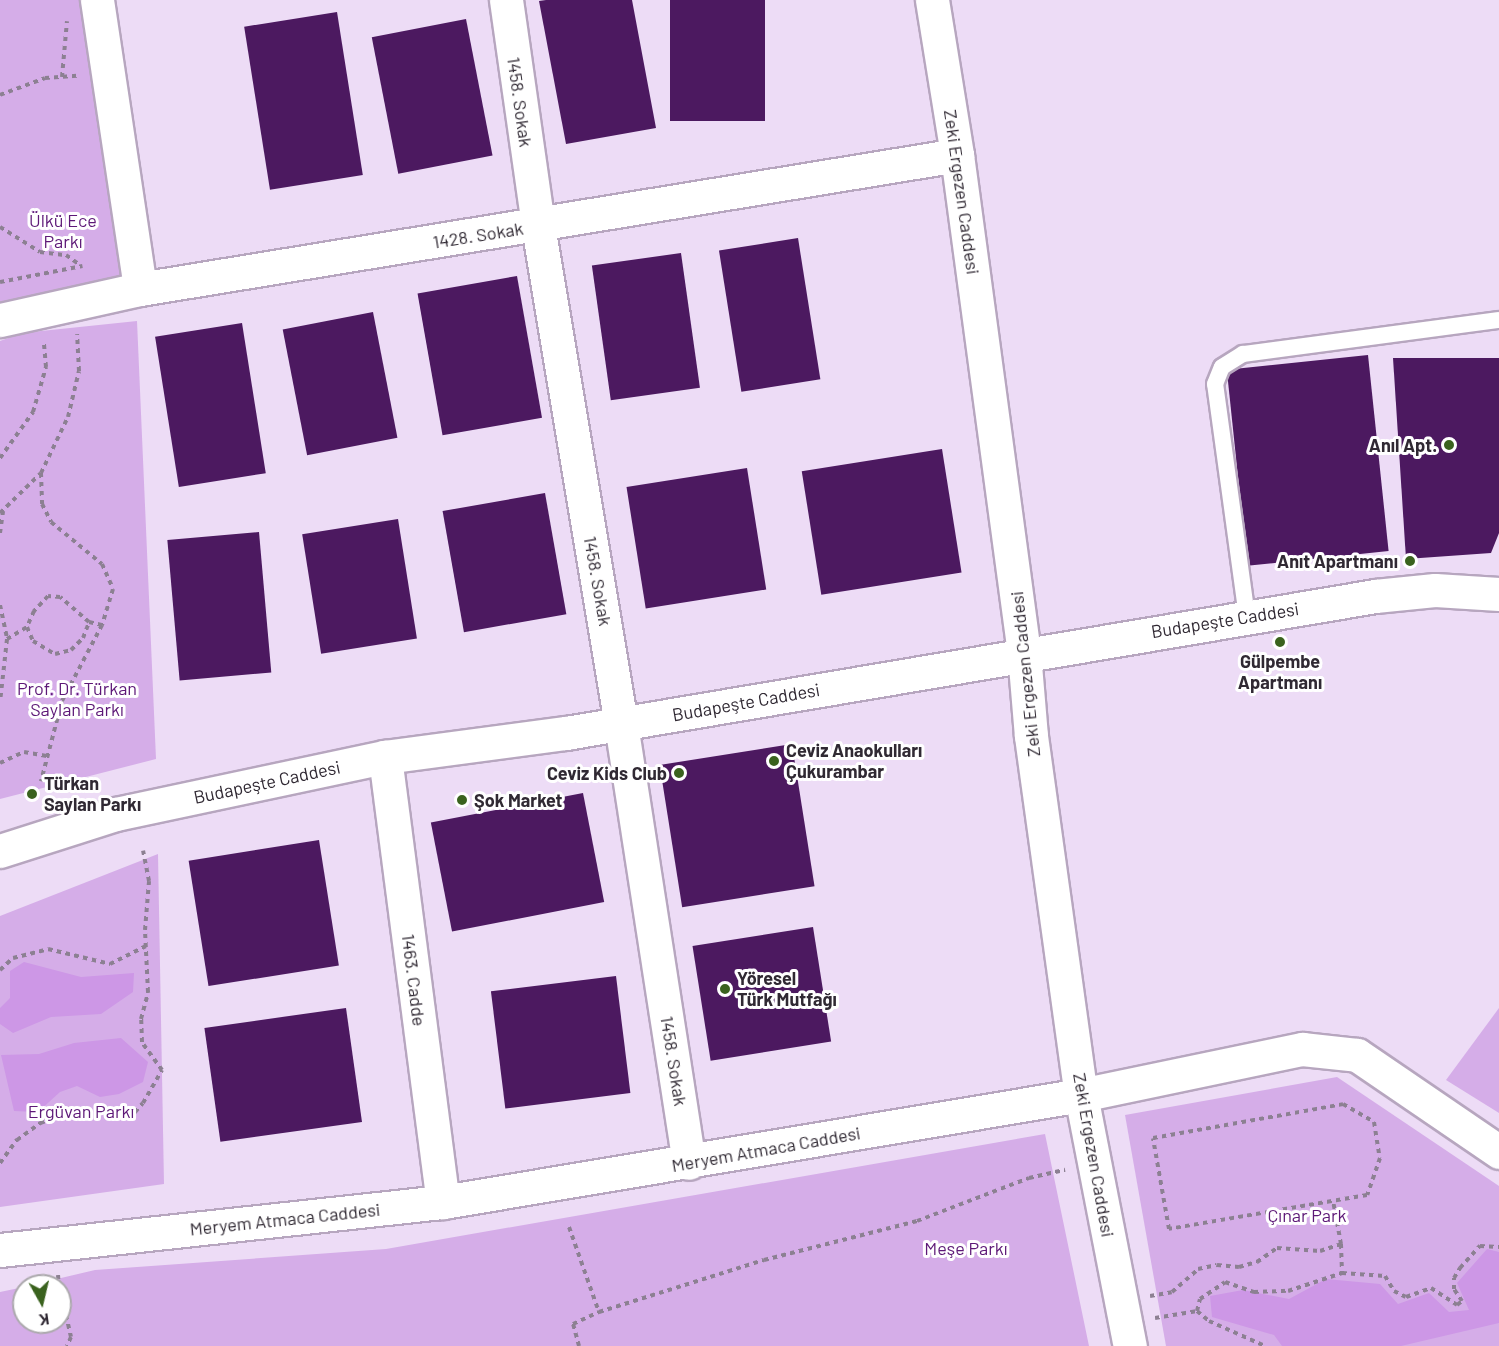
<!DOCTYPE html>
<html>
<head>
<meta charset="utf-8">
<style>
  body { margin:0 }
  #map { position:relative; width:1499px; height:1346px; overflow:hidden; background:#eddcf6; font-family:Barlow,sans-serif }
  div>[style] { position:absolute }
  .green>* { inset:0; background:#d5ade8 }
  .water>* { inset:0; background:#cd97e6 }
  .building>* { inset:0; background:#4c1960; transform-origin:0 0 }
  .path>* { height:4px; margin-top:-2px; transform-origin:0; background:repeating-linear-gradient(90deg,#8c8092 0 4.5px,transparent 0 9px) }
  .roads { filter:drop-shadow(2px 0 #b7a6bf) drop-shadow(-2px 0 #b7a6bf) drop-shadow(0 2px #b7a6bf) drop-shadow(0 -2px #b7a6bf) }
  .lane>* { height:16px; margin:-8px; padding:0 8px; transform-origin:8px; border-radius:8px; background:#fff }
  .street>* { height:33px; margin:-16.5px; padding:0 16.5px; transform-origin:16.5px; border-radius:16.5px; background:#fff }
  .secondary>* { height:33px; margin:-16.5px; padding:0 16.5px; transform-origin:16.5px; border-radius:16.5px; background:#fff }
  .dots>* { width:16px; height:16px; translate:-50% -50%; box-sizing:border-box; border:3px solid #fff; border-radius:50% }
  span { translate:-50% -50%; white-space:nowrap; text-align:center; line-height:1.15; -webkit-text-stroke:6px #fff; paint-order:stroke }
  .street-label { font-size:18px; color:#302933 }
  .park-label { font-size:18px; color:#5d1877 }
  .poi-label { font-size:18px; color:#302933; font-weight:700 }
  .right { translate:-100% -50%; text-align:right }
  .left { translate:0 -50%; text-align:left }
  .north { position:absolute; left:12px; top:1274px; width:60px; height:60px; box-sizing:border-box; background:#fff; border:2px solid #aca9ad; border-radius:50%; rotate:172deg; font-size:16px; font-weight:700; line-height:24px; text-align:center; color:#302933 }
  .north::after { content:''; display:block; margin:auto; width:21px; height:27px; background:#3a621e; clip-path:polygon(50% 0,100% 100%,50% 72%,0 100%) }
</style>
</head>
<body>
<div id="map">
  <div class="green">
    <div style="clip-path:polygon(0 0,84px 0,134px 279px,0 312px)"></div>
    <div style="clip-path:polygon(137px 321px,156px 759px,0 799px,0 341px,22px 333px)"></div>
    <div style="clip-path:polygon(158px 854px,164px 1184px,0 1207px,0 916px)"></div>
    <div style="clip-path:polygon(1499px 1008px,1499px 1113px,1446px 1080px)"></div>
    <div style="clip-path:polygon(1337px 1077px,1499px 1186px,1499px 1346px,1166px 1346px,1125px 1115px)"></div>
    <div style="clip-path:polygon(1045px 1134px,1089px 1346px,0 1346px,0 1292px,24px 1287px,24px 1322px,60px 1322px,60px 1286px,27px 1286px,95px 1270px,386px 1249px)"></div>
  </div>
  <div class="water">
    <div style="clip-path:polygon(24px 962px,81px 977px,134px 973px,133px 992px,101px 1014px,51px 1017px,13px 1033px,0 1024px,0 1008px,10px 998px,10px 971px)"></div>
    <div style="clip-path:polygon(121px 1038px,148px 1062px,143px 1082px,119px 1094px,100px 1097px,77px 1086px,60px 1092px,38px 1112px,14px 1111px,1px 1055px,39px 1054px,74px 1043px)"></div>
    <div style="clip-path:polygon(1487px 1249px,1499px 1252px,1499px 1323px,1401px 1346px,1282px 1346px,1274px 1335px,1212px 1317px,1210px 1296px,1243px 1290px,1289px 1299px,1326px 1279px,1380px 1284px,1398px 1304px,1429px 1293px,1449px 1312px,1469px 1310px,1457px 1283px)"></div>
  </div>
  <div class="building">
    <div style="clip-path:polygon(546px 0,632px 0,656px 128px,566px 144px,539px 1px)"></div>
    <div style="left:670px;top:0;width:95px;height:121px"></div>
    <div style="left:337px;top:12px;width:165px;height:94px;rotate:81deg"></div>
    <div style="left:466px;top:19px;width:139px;height:96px;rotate:79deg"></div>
    <div style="left:798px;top:238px;width:143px;height:80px;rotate:81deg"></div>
    <div style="left:681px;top:253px;width:136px;height:90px;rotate:82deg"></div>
    <div style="left:517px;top:276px;width:144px;height:101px;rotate:80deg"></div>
    <div style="left:373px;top:312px;width:128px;height:92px;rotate:79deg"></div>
    <div style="left:242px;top:323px;width:152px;height:88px;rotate:81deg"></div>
    <div style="left:1368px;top:355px;width:197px;height:142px;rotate:84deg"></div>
    <div style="clip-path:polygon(1393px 358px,1499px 358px,1499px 533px,1491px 553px,1406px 559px)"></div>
    <div style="left:942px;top:449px;width:125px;height:142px;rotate:81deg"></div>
    <div style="left:747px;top:468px;width:123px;height:122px;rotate:81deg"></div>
    <div style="left:545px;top:493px;width:123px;height:104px;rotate:80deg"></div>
    <div style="left:398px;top:519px;width:121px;height:97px;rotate:81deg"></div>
    <div style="left:259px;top:532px;width:141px;height:92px;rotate:85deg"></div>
    <div style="left:792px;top:744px;width:144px;height:134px;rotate:81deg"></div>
    <div style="left:583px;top:793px;width:111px;height:155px;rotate:79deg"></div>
    <div style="left:319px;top:840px;width:127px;height:132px;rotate:81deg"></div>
    <div style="left:813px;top:927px;width:116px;height:122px;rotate:81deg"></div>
    <div style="left:616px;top:976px;width:118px;height:126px;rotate:83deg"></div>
    <div style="left:346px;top:1008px;width:115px;height:143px;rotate:82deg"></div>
  </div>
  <div class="path">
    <div style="left:62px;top:77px;width:56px;rotate:-84.9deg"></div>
    <div style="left:0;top:95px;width:48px;rotate:-20.7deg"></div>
    <div style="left:45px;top:78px;width:32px;rotate:-4deg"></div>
    <div style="left:0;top:227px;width:47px;rotate:32deg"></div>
    <div style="left:40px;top:252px;width:26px;rotate:7deg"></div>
    <div style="left:66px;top:255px;width:17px;rotate:36deg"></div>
    <div style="left:0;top:282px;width:84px;rotate:-11deg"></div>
    <div style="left:0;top:458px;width:57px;rotate:-54.3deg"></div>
    <div style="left:33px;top:412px;width:47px;rotate:-73.9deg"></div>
    <div style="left:46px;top:367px;width:25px;rotate:-95deg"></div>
    <div style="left:41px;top:473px;width:31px;rotate:88deg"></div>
    <div style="left:42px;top:504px;width:20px;rotate:63deg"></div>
    <div style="left:51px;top:522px;width:66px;rotate:39.5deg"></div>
    <div style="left:102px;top:564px;width:27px;rotate:66deg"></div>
    <div style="left:113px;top:589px;width:38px;rotate:107deg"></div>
    <div style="left:102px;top:625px;width:86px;rotate:117.8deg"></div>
    <div style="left:62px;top:701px;width:83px;rotate:104.7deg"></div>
    <div style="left:0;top:513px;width:57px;rotate:-44.3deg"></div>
    <div style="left:41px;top:473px;width:62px;rotate:-64.3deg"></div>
    <div style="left:68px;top:417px;width:47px;rotate:-76.6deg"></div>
    <div style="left:79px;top:371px;width:37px;rotate:-93deg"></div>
    <div style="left:0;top:533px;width:22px;rotate:-82deg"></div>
    <div style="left:0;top:605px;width:35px;rotate:78deg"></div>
    <div style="left:7px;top:639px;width:63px;rotate:96.3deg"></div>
    <div style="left:89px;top:622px;width:38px;rotate:-139deg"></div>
    <div style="left:60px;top:597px;width:12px;rotate:-175deg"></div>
    <div style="left:48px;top:596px;width:21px;rotate:133deg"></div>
    <div style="left:34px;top:611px;width:17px;rotate:114deg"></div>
    <div style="left:27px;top:627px;width:15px;rotate:67deg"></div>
    <div style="left:33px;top:641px;width:26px;rotate:31deg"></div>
    <div style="left:55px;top:654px;width:16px;rotate:-14deg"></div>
    <div style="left:71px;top:650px;width:17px;rotate:-45deg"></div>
    <div style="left:83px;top:638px;width:17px;rotate:-69deg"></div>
    <div style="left:89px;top:622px;width:13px;rotate:13deg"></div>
    <div style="left:7px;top:639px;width:23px;rotate:-31deg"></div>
    <div style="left:0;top:763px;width:26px;rotate:-25deg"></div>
    <div style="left:24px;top:752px;width:23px;rotate:10deg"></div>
    <div style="left:0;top:970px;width:18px;rotate:-43deg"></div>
    <div style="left:13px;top:958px;width:36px;rotate:-14deg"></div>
    <div style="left:48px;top:949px;width:64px;rotate:13.6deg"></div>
    <div style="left:110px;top:964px;width:40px;rotate:-26.6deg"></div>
    <div style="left:1343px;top:1104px;width:36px;rotate:30deg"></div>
    <div style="left:1374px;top:1122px;width:36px;rotate:81deg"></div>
    <div style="left:1380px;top:1158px;width:39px;rotate:109deg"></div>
    <div style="left:1367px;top:1195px;width:201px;rotate:170.3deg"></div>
    <div style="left:1169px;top:1229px;width:92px;rotate:-100deg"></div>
    <div style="left:1153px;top:1138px;width:193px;rotate:-10.1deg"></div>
    <div style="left:0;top:1163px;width:29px;rotate:-54deg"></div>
    <div style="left:17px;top:1140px;width:29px;rotate:-36deg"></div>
    <div style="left:40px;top:1123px;width:39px;rotate:-19deg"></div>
    <div style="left:77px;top:1110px;width:29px;rotate:-4deg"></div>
    <div style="left:106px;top:1108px;width:25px;rotate:26deg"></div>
    <div style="left:129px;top:1119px;width:21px;rotate:-49deg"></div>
    <div style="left:143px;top:1103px;width:38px;rotate:-60deg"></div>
    <div style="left:162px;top:1070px;width:34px;rotate:-126deg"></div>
    <div style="left:142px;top:1042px;width:23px;rotate:-92deg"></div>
    <div style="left:141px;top:1019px;width:28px;rotate:-75deg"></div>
    <div style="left:148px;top:992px;width:62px;rotate:-92.8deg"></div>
    <div style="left:145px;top:930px;width:49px;rotate:-85.3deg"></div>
    <div style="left:149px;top:881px;width:31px;rotate:-101deg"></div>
    <div style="left:569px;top:1227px;width:90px;rotate:70.6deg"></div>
    <div style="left:599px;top:1312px;width:173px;rotate:-17.5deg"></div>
    <div style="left:764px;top:1260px;width:158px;rotate:-14.3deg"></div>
    <div style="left:917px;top:1221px;width:120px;rotate:-21deg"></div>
    <div style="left:1029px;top:1178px;width:37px;rotate:-13deg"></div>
    <div style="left:1341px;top:1244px;width:29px;rotate:88deg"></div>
    <div style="left:1342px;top:1273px;width:43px;rotate:4deg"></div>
    <div style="left:1385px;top:1276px;width:17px;rotate:59deg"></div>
    <div style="left:1394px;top:1291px;width:13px;rotate:27deg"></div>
    <div style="left:1406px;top:1297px;width:27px;rotate:-20deg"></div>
    <div style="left:1431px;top:1288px;width:31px;rotate:33deg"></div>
    <div style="left:1457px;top:1305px;width:6px;rotate:-39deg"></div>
    <div style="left:1462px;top:1301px;width:14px;rotate:-124deg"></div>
    <div style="left:1454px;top:1289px;width:11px;rotate:-90deg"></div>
    <div style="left:1454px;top:1278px;width:12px;rotate:-59deg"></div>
    <div style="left:1460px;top:1268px;width:30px;rotate:-48deg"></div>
    <div style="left:1480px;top:1246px;width:19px;rotate:3deg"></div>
    <div style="left:58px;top:1275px;width:11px;rotate:85deg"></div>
    <div style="left:60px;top:1289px;width:49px;rotate:77.1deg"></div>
    <div style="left:71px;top:1337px;width:10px;rotate:114deg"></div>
    <div style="left:1150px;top:1296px;width:22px;rotate:-10deg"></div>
    <div style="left:1172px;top:1292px;width:35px;rotate:-41deg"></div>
    <div style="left:1198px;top:1269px;width:19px;rotate:-12deg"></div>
    <div style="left:1217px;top:1265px;width:22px;rotate:5deg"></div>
    <div style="left:1239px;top:1267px;width:19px;rotate:-16deg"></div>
    <div style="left:1257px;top:1262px;width:24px;rotate:-35deg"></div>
    <div style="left:1277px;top:1248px;width:43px;rotate:4deg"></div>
    <div style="left:1320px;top:1251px;width:22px;rotate:-18deg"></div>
    <div style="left:1341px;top:1244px;width:44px;rotate:-100.5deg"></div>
    <div style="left:1197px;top:1311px;width:16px;rotate:40deg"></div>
    <div style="left:1209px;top:1321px;width:61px;rotate:24.1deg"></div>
    <div style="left:1155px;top:1318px;width:43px;rotate:-9.5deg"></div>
    <div style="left:1197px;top:1311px;width:12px;rotate:-76deg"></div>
    <div style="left:1200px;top:1299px;width:30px;rotate:-34deg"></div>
    <div style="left:1225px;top:1282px;width:31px;rotate:19deg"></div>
    <div style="left:1254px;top:1292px;width:34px;rotate:-2deg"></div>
    <div style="left:1288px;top:1291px;width:57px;rotate:-18.4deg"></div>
    <div style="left:579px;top:1346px;width:23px;rotate:-105deg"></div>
    <div style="left:573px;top:1324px;width:29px;rotate:-25deg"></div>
  </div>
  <div class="roads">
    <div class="lane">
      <div style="left:1247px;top:617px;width:235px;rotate:-97.8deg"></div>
      <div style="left:1215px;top:384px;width:18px;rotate:-68deg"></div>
      <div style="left:1222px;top:367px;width:25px;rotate:-32deg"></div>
      <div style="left:1243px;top:354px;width:258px;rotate:-7.6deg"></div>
    </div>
    <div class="street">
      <div style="left:97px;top:0;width:292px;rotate:81.5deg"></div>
      <div style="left:506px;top:0;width:228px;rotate:81.9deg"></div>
      <div style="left:538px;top:226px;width:505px;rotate:80.54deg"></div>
      <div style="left:621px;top:724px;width:444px;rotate:81.2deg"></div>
      <div style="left:932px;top:0;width:157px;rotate:80.8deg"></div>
      <div style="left:957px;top:155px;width:502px;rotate:82.34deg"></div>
      <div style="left:1024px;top:653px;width:83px;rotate:85.2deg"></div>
      <div style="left:1031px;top:736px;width:362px;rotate:82.1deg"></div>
      <div style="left:1081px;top:1095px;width:256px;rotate:79deg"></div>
      <div style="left:0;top:320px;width:143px;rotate:-12.5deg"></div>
      <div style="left:140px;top:289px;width:828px;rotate:-9.31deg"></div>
      <div style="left:385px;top:757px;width:449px;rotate:82.6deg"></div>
      <div style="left:0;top:1250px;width:446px;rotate:-6.2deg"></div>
      <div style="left:443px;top:1202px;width:647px;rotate:-9.52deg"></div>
      <div style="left:1081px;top:1095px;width:226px;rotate:-11.8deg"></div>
      <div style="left:1302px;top:1049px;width:55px;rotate:6.2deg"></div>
      <div style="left:1357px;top:1055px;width:172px;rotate:34.3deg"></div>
    </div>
    <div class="secondary">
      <div style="left:0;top:851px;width:122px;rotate:-17.7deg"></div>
      <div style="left:116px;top:814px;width:275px;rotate:-12deg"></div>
      <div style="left:385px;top:757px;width:183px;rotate:-7.6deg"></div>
      <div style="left:566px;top:733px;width:821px;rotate:-9.61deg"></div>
      <div style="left:1375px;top:596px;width:60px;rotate:-5.7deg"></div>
      <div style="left:1435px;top:590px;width:64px;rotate:3.6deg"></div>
    </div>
  </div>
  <div class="dots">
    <div style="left:1449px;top:445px;background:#3a621e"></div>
    <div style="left:1410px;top:561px;background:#3a621e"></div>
    <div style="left:1280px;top:642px;background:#3a621e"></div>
    <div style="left:774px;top:761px;background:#3a621e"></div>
    <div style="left:679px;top:773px;background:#3a621e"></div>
    <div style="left:32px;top:794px;background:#3a621e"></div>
    <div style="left:462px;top:800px;background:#3a621e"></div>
    <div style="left:725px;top:989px;background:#3a621e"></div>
  </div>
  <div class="street-label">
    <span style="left:520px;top:102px;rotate:82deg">1458. Sokak</span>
    <span style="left:962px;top:192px;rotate:82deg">Zeki Ergezen Caddesi</span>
    <span style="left:478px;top:235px;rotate:-9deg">1428. Sokak</span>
    <span style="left:598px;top:581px;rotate:80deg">1458. Sokak</span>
    <span style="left:1225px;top:620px;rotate:-9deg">Budapeşte Caddesi</span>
    <span style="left:1025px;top:674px;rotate:-96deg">Zeki Ergezen Caddesi</span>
    <span style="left:746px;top:702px;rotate:-10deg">Budapeşte Caddesi</span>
    <span style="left:267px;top:782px;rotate:-12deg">Budapeşte Caddesi</span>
    <span style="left:414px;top:980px;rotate:83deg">1463. Cadde</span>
    <span style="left:674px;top:1061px;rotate:81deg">1458. Sokak</span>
    <span style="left:766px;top:1149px;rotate:-10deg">Meryem Atmaca Caddesi</span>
    <span style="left:1094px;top:1155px;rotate:80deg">Zeki Ergezen Caddesi</span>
    <span style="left:285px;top:1219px;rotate:-6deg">Meryem Atmaca Caddesi</span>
  </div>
  <div class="park-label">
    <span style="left:63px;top:231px">Ülkü Ece<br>Parkı</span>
    <span style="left:77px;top:699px">Prof. Dr. Türkan<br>Saylan Parkı</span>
    <span style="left:81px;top:1111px">Ergüvan Parkı</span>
    <span style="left:1307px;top:1215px">Çınar Park</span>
    <span style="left:966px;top:1248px">Meşe Parkı</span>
  </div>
  <div class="poi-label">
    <span class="right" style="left:1437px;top:445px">Anıl Apt.</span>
    <span class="right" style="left:1398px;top:561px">Anıt Apartmanı</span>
    <span style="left:1280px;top:672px">Gülpembe<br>Apartmanı</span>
    <span class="left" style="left:786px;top:761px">Ceviz Anaokulları<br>Çukurambar</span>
    <span class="right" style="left:667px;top:773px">Ceviz Kids Club</span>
    <span class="left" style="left:44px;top:794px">Türkan<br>Saylan Parkı</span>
    <span class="left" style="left:474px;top:800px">Şok Market</span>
    <span class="left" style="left:737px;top:989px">Yöresel<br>Türk Mutfağı</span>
  </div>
  <div class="north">K</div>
</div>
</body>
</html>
